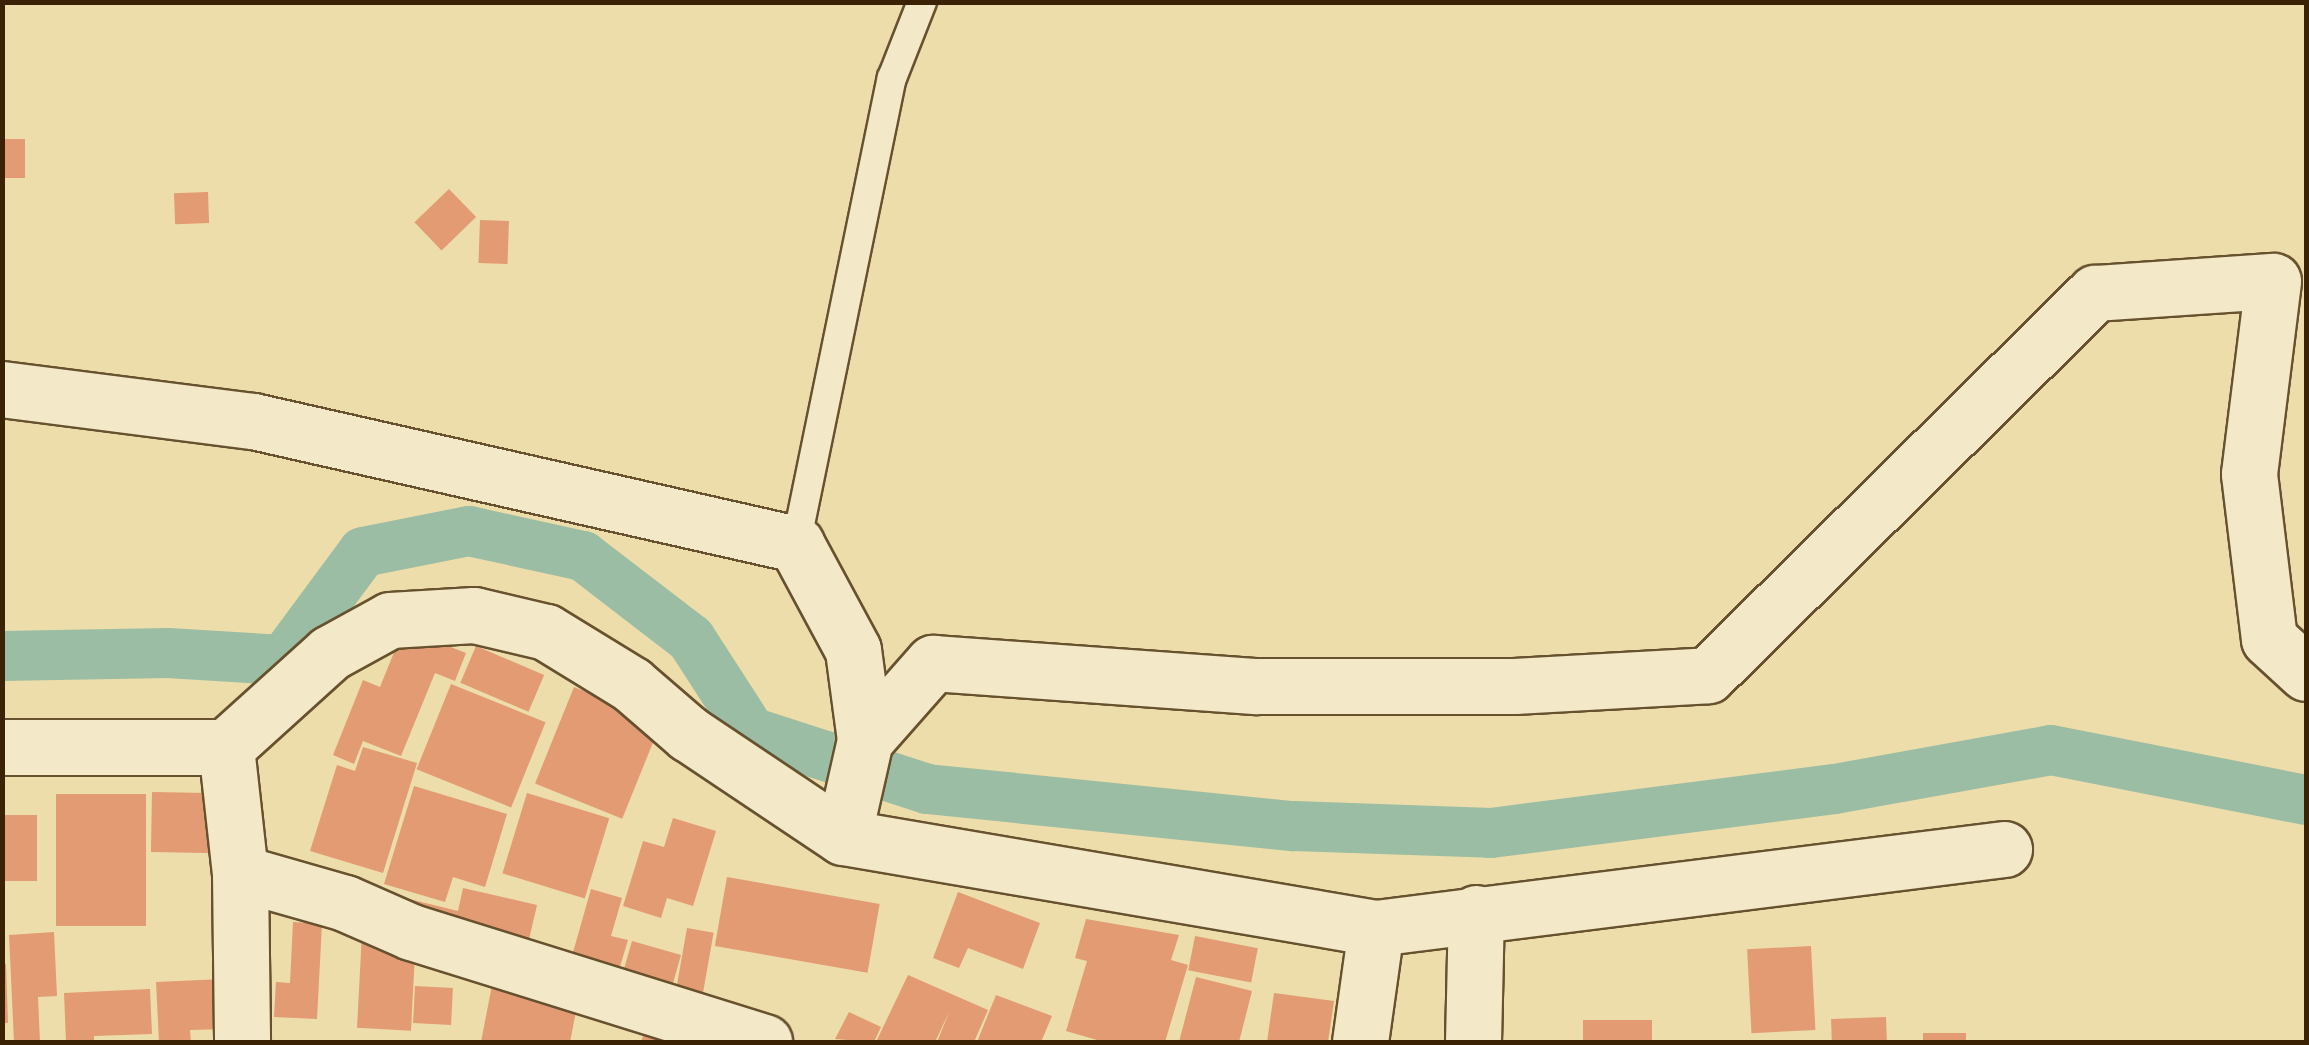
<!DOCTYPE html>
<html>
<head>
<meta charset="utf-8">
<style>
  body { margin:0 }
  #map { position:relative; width:2309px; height:1045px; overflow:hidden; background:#ecddaa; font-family:Cardo,serif }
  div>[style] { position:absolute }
  .canal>* { height:50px; margin:-25px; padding:0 25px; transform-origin:25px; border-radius:25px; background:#9abda3 }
  .building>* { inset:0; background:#e29b73; transform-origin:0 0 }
  .roads { filter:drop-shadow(2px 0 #67512e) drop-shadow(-2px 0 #67512e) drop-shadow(0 2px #67512e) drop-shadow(0 -2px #67512e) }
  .lane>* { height:28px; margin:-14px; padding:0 14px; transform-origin:14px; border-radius:14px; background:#f3e9c8 }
  .street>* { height:55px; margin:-27.5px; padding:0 27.5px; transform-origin:27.5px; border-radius:27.5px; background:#f3e9c8 }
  span { translate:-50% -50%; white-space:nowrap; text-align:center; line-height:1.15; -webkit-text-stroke:8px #f3e9c8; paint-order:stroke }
  .frame { position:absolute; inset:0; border:5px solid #3b2205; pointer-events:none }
</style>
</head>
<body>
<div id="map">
  <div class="canal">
    <div style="left:2px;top:656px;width:166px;rotate:-1deg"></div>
    <div style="left:168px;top:653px;width:115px;rotate:3.5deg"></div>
    <div style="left:283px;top:660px;width:134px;rotate:-53.5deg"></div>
    <div style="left:363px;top:552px;width:108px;rotate:-11.2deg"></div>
    <div style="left:469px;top:531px;width:117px;rotate:12.4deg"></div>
    <div style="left:583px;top:556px;width:136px;rotate:37.5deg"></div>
    <div style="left:691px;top:639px;width:111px;rotate:57.2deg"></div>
    <div style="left:751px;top:732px;width:185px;rotate:17.9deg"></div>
    <div style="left:927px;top:789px;width:369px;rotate:5.8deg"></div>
    <div style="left:1294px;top:826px;width:197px;rotate:2deg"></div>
    <div style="left:1491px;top:833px;width:347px;rotate:-7.3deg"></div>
    <div style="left:1835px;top:789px;width:219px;rotate:-10.2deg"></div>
    <div style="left:2051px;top:750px;width:260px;rotate:11.1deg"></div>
  </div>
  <div class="building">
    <div style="left:2px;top:139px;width:23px;height:39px"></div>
    <div style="left:449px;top:189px;width:39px;height:48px;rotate:46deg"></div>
    <div style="left:208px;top:192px;width:31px;height:34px;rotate:88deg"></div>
    <div style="left:480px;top:220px;width:29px;height:43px;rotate:2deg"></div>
    <div style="clip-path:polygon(425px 637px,466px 653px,455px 681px,435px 673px,401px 756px,363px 741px,354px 764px,333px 755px,363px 680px,380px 687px,399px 640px,421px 649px)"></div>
    <div style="left:476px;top:646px;width:74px;height:40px;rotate:23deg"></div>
    <div style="left:451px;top:684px;width:102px;height:92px;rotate:22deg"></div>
    <div style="left:574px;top:687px;width:94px;height:104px;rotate:22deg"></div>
    <div style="clip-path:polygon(363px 747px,417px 763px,383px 873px,310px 851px,337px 765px,355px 771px)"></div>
    <div style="clip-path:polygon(414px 786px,507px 814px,485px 887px,453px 877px,445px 902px,384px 884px)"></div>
    <div style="left:152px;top:792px;width:70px;height:60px;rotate:1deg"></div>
    <div style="left:527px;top:793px;width:86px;height:84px;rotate:17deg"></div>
    <div style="left:56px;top:794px;width:90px;height:132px"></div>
    <div style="left:2px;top:815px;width:35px;height:66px"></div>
    <div style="clip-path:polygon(673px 818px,716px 831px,693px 906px,667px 898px,661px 918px,623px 906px,643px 841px,664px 847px)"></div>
    <div style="left:727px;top:877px;width:155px;height:70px;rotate:10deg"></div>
    <div style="clip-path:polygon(463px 888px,537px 905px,527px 948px,400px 918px,405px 898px,458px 911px)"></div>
    <div style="clip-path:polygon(591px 889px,622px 898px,611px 936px,628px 940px,615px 983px,568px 970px)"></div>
    <div style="clip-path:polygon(958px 892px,1040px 923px,1023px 969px,968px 948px,959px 968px,933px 958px)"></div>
    <div style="clip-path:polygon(1086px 919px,1179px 935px,1171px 960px,1188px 965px,1165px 1042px,1104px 1042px,1066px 1031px,1087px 961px,1075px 958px)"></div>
    <div style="clip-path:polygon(293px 922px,322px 924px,317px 1019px,274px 1017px,276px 982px,290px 983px)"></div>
    <div style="left:687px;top:928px;width:27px;height:65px;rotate:10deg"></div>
    <div style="clip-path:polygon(54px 932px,57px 996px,38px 997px,40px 1042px,14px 1042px,9px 935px)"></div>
    <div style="left:362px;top:933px;width:54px;height:95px;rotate:3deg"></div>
    <div style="left:1195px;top:936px;width:64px;height:35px;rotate:11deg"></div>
    <div style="left:632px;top:941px;width:51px;height:48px;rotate:16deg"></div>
    <div style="left:1811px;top:946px;width:84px;height:64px;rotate:87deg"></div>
    <div style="clip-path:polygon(2px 964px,6px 964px,8px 1023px,2px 1023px)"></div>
    <div style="clip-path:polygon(494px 975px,580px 991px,570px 1042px,481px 1042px)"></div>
    <div style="clip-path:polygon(908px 975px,988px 1010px,974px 1042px,937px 1042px,950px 1010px,935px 1042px,876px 1042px)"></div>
    <div style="clip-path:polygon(1196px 977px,1252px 991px,1239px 1042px,1179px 1042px)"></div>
    <div style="clip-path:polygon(223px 979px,226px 1029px,190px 1030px,191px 1042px,159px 1042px,156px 982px)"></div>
    <div style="left:415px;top:986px;width:38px;height:37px;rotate:3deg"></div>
    <div style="clip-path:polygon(150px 989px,152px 1034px,94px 1036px,94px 1042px,66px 1042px,64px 993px)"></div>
    <div style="clip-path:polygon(1274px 993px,1334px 1001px,1328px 1042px,1267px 1042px)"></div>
    <div style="clip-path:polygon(996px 995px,1052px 1016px,1041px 1042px,977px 1042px)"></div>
    <div style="clip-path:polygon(849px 1012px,881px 1027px,874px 1042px,835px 1039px)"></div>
    <div style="left:1886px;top:1017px;width:25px;height:55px;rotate:88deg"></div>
    <div style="left:1583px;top:1020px;width:69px;height:22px"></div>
    <div style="clip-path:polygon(648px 1021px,719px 1042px,641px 1042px)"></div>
    <div style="left:1966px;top:1033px;width:9px;height:43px;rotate:90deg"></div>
  </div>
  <div class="roads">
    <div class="lane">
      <div style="left:796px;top:544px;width:476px;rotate:-78.4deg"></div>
      <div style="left:892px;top:78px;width:82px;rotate:-68.5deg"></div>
    </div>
    <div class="street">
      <div style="left:2px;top:389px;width:253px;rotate:7.3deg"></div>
      <div style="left:253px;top:421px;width:557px;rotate:12.76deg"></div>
      <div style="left:796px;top:544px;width:120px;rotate:61.7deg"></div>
      <div style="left:853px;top:650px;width:91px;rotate:82.4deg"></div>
      <div style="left:865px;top:740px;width:99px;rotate:102.8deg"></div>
      <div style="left:865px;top:740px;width:103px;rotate:-48.6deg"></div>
      <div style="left:933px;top:663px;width:325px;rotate:4.1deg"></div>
      <div style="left:1257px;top:686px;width:257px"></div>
      <div style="left:1514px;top:686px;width:194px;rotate:-3.2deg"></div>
      <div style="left:1708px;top:675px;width:544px;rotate:-44.63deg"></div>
      <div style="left:2095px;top:293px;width:178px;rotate:-3.9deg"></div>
      <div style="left:2273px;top:281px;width:194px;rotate:97.1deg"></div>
      <div style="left:2249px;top:474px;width:166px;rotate:83.1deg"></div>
      <div style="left:2269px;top:639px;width:50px;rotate:42.6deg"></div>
      <div style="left:2px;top:747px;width:224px"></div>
      <div style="left:226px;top:747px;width:140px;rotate:-42.1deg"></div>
      <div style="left:330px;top:653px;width:68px;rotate:-28.8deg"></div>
      <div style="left:390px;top:620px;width:84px;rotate:-3.4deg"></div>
      <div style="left:474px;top:615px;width:74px;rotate:13.3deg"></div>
      <div style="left:546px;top:632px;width:100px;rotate:31.5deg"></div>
      <div style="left:631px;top:684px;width:77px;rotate:40.8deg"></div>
      <div style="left:689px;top:734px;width:185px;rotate:33.8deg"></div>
      <div style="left:843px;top:837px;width:541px;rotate:9.69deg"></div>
      <div style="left:1376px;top:928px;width:633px;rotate:-7.17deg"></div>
      <div style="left:226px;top:747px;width:127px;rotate:83.7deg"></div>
      <div style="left:240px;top:873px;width:169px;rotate:89.3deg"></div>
      <div style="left:240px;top:873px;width:109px;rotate:15.9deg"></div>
      <div style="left:345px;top:903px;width:72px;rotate:23.7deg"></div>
      <div style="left:411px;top:932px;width:370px;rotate:17.3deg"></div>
      <div style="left:1360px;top:1042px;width:115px;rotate:-82deg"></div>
      <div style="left:1473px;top:1042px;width:129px;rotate:-88.7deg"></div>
    </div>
  </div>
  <div class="frame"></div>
</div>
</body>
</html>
